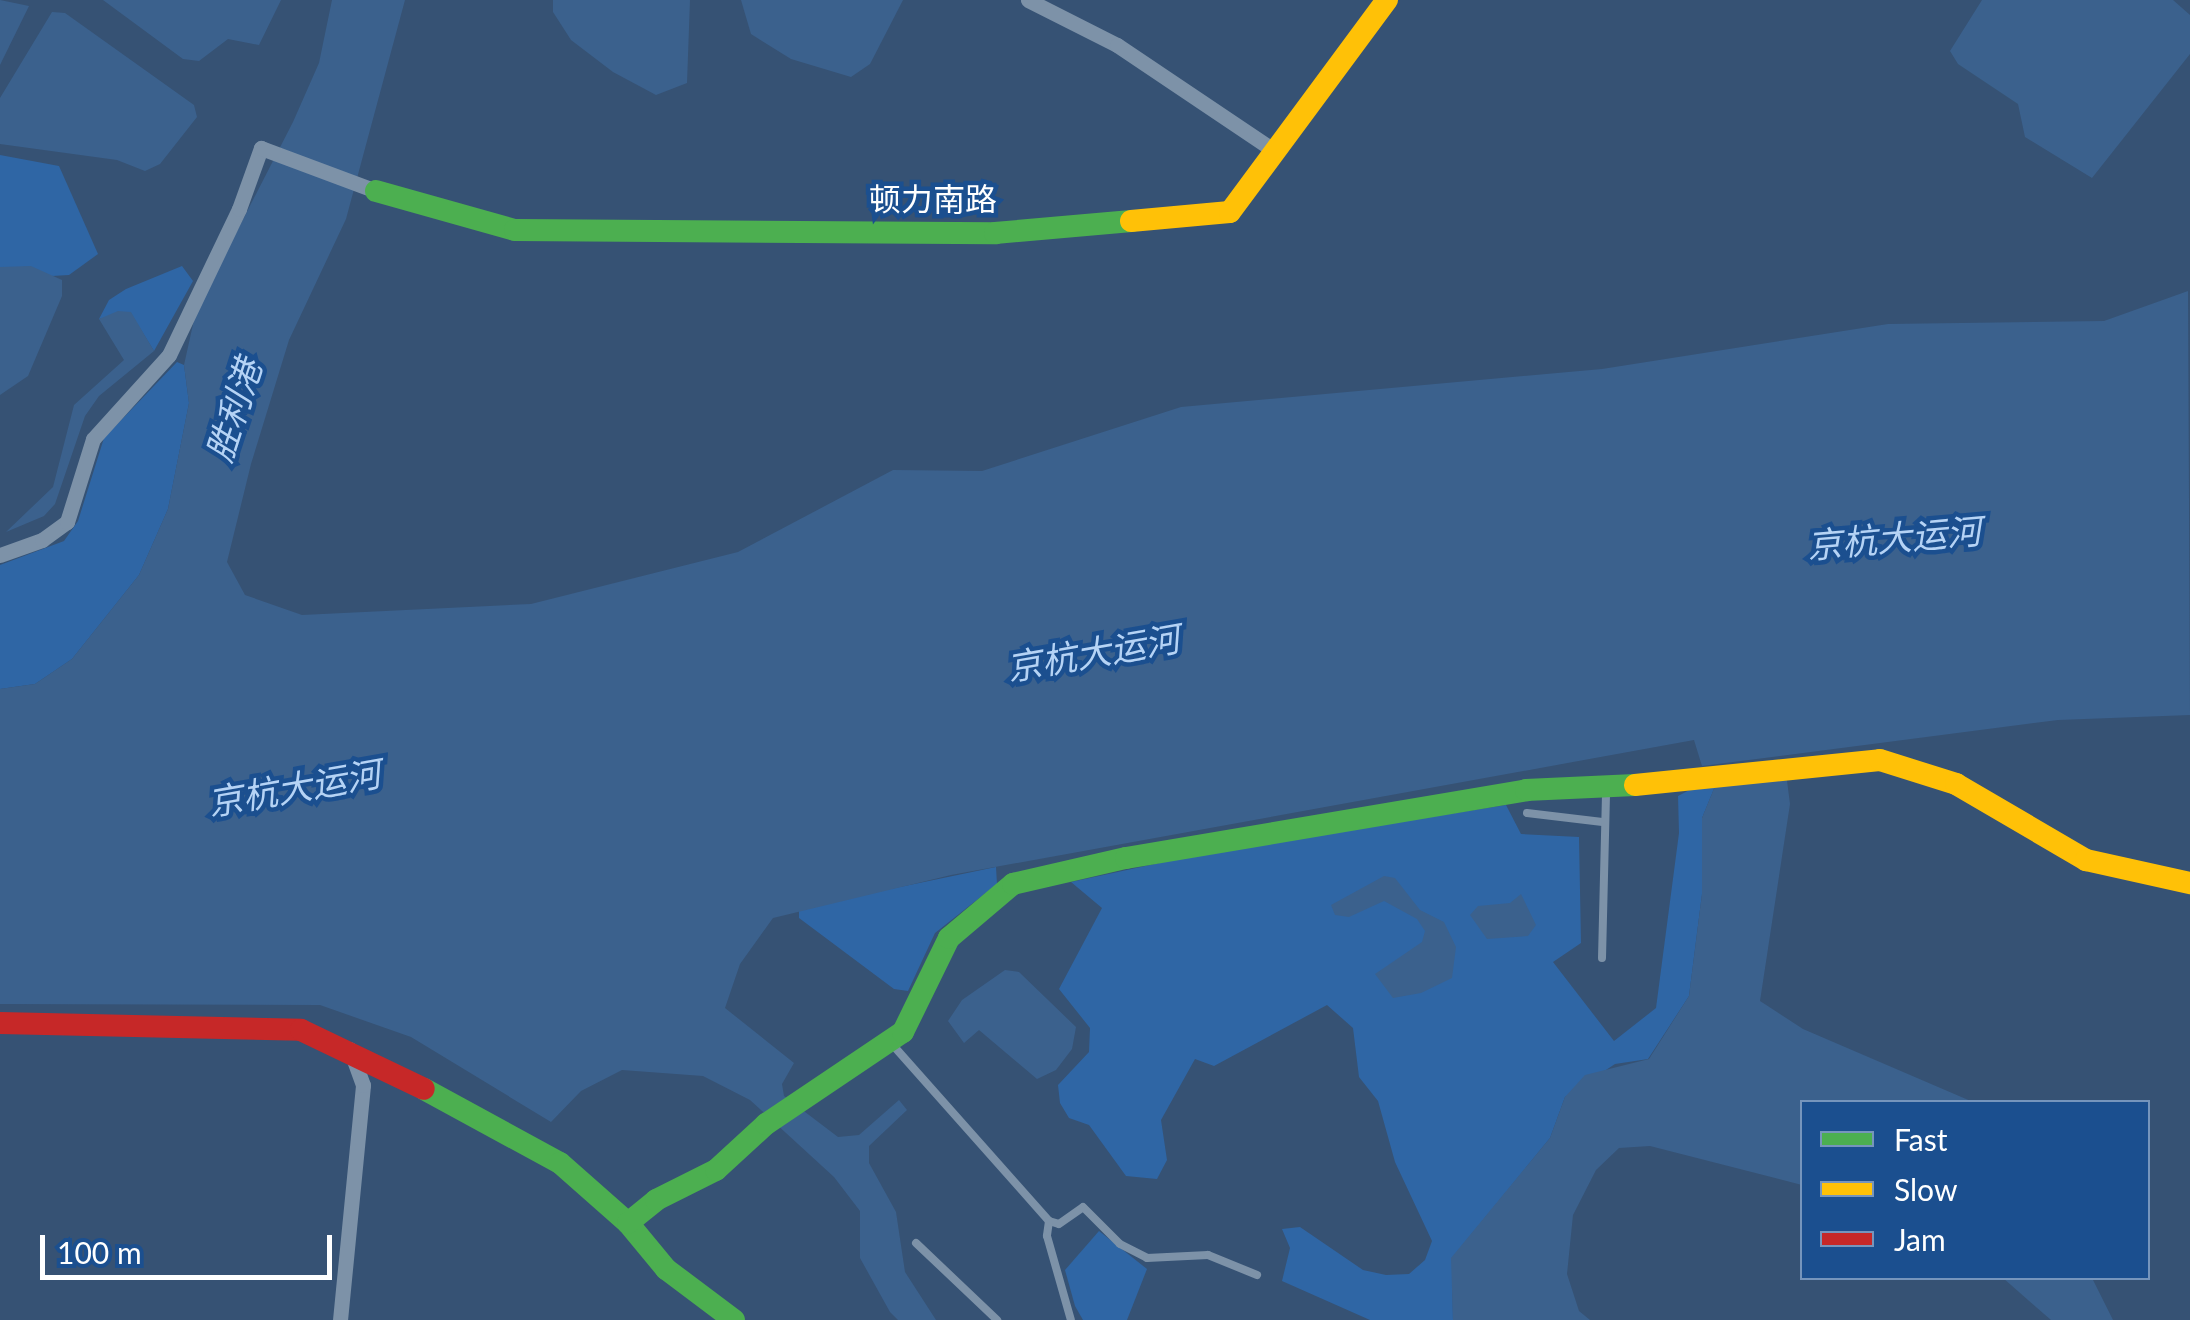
<!DOCTYPE html>
<html>
<head>
<meta charset="utf-8">
<style>
  body { margin:0 }
  #map { position:relative; width:2190px; height:1320px; overflow:hidden; background:#365274; font-family:Lato,"Noto Sans SC",sans-serif }
  div>[style] { position:absolute }
  .green>* { inset:0; background:#2f66a5 }
  .water>* { inset:0; background:#3b618d }
  .lane>* { height:8px; margin:-4px; padding:0 4px; transform-origin:4px; border-radius:4px; background:#7d92a8 }
  .street>* { height:15px; margin:-7.5px; padding:0 7.5px; transform-origin:7.5px; border-radius:7.5px; background:#7d92a8 }
  .fast>* { height:22px; margin:-11px; padding:0 11px; transform-origin:11px; border-radius:11px; background:#4caf50 }
  .slow>* { height:22px; margin:-11px; padding:0 11px; transform-origin:11px; border-radius:11px; background:#ffc107 }
  .jam>* { height:22px; margin:-11px; padding:0 11px; transform-origin:11px; border-radius:11px; background:#c62828 }
  span { translate:-50% -50%; white-space:nowrap; text-align:center; line-height:1.15; -webkit-text-stroke:9px #1b4f8f; paint-order:stroke }
  .street-label { font-size:32px; color:#fff }
  .water-label { font-size:35px; color:#b5d3f5; font-style:italic }
  .legend { position:absolute; left:1800px; top:1100px; width:350px; height:180px; box-sizing:border-box; background:#1b4f8f; border:2px solid #7695bc; margin:0; padding:12px 18px; list-style:none; font-size:30px; color:#fff }
  .legend li { display:flex; align-items:center; gap:20px; height:50px }
  .legend b { width:50px; border:2px solid #7695bc }
  .scale { position:absolute; left:40px; top:1235px; width:292px; height:45px; box-sizing:border-box; border:5px solid #fff; border-top:0; padding-left:12px; font-size:30px; line-height:35px; white-space:nowrap; color:#fff; -webkit-text-stroke:8px #1b4f8f; paint-order:stroke }
</style>
</head>
<body>
<div id="map">
  <div class="green">
    <div style="clip-path:polygon(0 155px,59px 166px,98px 254px,69px 275px,0 279px)"></div>
    <div style="clip-path:polygon(182px 266px,193px 281px,154px 351px,130px 312px,99px 319px,109px 300px,126px 289px)"></div>
    <div style="clip-path:polygon(177px 362px,184px 365px,189px 403px,168px 509px,139px 575px,72px 659px,35px 684px,0 689px,0 565px,64px 541px,78px 521px,104px 438px)"></div>
    <div style="clip-path:polygon(1720px 774px,1702px 818px,1702px 894px,1689px 996px,1648px 1059px,1615px 1064px,1565px 1097px,1550px 1138px,1452px 1258px,1453px 1320px,1370px 1320px,1282px 1281px,1290px 1248px,1282px 1229px,1300px 1227px,1363px 1270px,1386px 1275px,1409px 1274px,1425px 1260px,1432px 1241px,1395px 1162px,1378px 1101px,1359px 1077px,1353px 1028px,1327px 1005px,1214px 1066px,1195px 1059px,1161px 1120px,1167px 1160px,1157px 1179px,1126px 1176px,1089px 1125px,1069px 1118px,1060px 1103px,1058px 1085px,1089px 1052px,1090px 1028px,1059px 989px,1102px 908px,1071px 882px,1220px 850px,1506px 805px,1521px 834px,1579px 837px,1581px 943px,1553px 962px,1614px 1041px,1656px 1008px,1679px 833px,1678px 796px)"></div>
    <div style="clip-path:polygon(996px 867px,997px 884px,935px 933px,908px 991px,894px 989px,799px 918px,799px 908px)"></div>
    <div style="clip-path:polygon(1099px 1231px,1147px 1269px,1127px 1320px,1083px 1320px,1075px 1306px,1065px 1270px)"></div>
  </div>
  <div class="water">
    <div style="clip-path:polygon(0 0,29px 6px,0 65px)"></div>
    <div style="clip-path:polygon(103px 0,281px 0,259px 45px,228px 39px,199px 61px,183px 59px)"></div>
    <div style="clip-path:polygon(332px 0,405px 0,346px 219px,289px 340px,251px 464px,227px 562px,245px 595px,302px 615px,531px 604px,738px 552px,893px 470px,982px 471px,1181px 407px,1602px 369px,1888px 324px,2104px 321px,2188px 291px,2190px 715px,2058px 720px,1702px 766px,1694px 740px,951px 875px,773px 918px,740px 964px,725px 1008px,794px 1063px,782px 1084px,784px 1096px,838px 1137px,859px 1135px,899px 1100px,907px 1110px,869px 1146px,869px 1163px,896px 1212px,905px 1272px,936px 1320px,898px 1320px,890px 1312px,860px 1258px,860px 1211px,834px 1177px,750px 1100px,703px 1076px,622px 1070px,581px 1091px,551px 1122px,411px 1037px,320px 1005px,0 1004px,0 689px,35px 684px,72px 659px,139px 575px,168px 509px,189px 403px,184px 365px,196px 311px,293px 122px,319px 63px)"></div>
    <div style="clip-path:polygon(553px 0,690px 0,687px 83px,656px 95px,613px 72px,571px 40px,553px 12px)"></div>
    <div style="clip-path:polygon(741px 0,903px 0,870px 64px,851px 77px,791px 59px,751px 34px)"></div>
    <div style="clip-path:polygon(1982px 0,2173px 0,2190px 15px,2190px 54px,2092px 178px,2025px 137px,2018px 104px,1958px 64px,1950px 51px)"></div>
    <div style="clip-path:polygon(52px 12px,65px 13px,194px 105px,197px 117px,160px 164px,145px 171px,117px 160px,0 144px,0 98px)"></div>
    <div style="clip-path:polygon(31px 266px,62px 280px,62px 296px,28px 376px,0 395px,0 267px)"></div>
    <div style="clip-path:polygon(118px 311px,131px 312px,154px 351px,99px 396px,85px 416px,55px 504px,44px 516px,6px 532px,53px 487px,74px 405px,124px 360px,99px 319px)"></div>
    <div style="clip-path:polygon(1785px 765px,1790px 804px,1760px 1001px,1803px 1029px,1973px 1102px,1802px 1102px,1802px 1185px,1650px 1146px,1619px 1148px,1596px 1170px,1573px 1215px,1567px 1274px,1579px 1311px,1590px 1320px,1453px 1320px,1451px 1258px,1550px 1138px,1565px 1097px,1585px 1075px,1649px 1059px,1689px 996px,1702px 894px,1702px 818px,1720px 774px)"></div>
    <div style="clip-path:polygon(1384px 876px,1395px 878px,1420px 910px,1444px 922px,1456px 947px,1452px 978px,1421px 993px,1393px 998px,1375px 974px,1422px 942px,1425px 931px,1417px 919px,1384px 901px,1349px 917px,1335px 915px,1331px 905px)"></div>
    <div style="clip-path:polygon(1521px 894px,1536px 925px,1528px 936px,1487px 939px,1470px 915px,1478px 906px,1510px 903px)"></div>
    <div style="clip-path:polygon(1005px 970px,1019px 972px,1076px 1027px,1072px 1049px,1056px 1070px,1037px 1079px,979px 1030px,964px 1043px,948px 1021px,962px 1000px)"></div>
    <div style="clip-path:polygon(2003px 1278px,2092px 1278px,2113px 1320px,2051px 1320px)"></div>
  </div>
  <div class="lane">
    <div style="left:1527px;top:813px;width:76px;rotate:6.8deg"></div>
    <div style="left:1602px;top:958px;width:167px;rotate:-88.6deg"></div>
    <div style="left:891px;top:1043px;width:238px;rotate:48.4deg"></div>
    <div style="left:1049px;top:1221px;width:10px;rotate:17deg"></div>
    <div style="left:1059px;top:1224px;width:29px;rotate:-35deg"></div>
    <div style="left:1083px;top:1207px;width:52px;rotate:45deg"></div>
    <div style="left:1120px;top:1244px;width:30px;rotate:27deg"></div>
    <div style="left:1147px;top:1258px;width:61px;rotate:-2.8deg"></div>
    <div style="left:1208px;top:1255px;width:53px;rotate:22.2deg"></div>
    <div style="left:1049px;top:1221px;width:15px;rotate:98deg"></div>
    <div style="left:1047px;top:1236px;width:87px;rotate:74.1deg"></div>
    <div style="left:916px;top:1243px;width:112px;rotate:43.5deg"></div>
  </div>
  <div class="street">
    <div style="left:1028px;top:0;width:100px;rotate:26.8deg"></div>
    <div style="left:1117px;top:45px;width:190px;rotate:33.9deg"></div>
    <div style="left:0;top:555px;width:45px;rotate:-19.7deg"></div>
    <div style="left:42px;top:540px;width:31px;rotate:-36deg"></div>
    <div style="left:67px;top:522px;width:87px;rotate:-72.6deg"></div>
    <div style="left:93px;top:439px;width:113px;rotate:-47.9deg"></div>
    <div style="left:169px;top:355px;width:162px;rotate:-64.4deg"></div>
    <div style="left:239px;top:209px;width:65px;rotate:-70.2deg"></div>
    <div style="left:261px;top:148px;width:123px;rotate:20.5deg"></div>
    <div style="left:340px;top:1320px;width:236px;rotate:-84.4deg"></div>
    <div style="left:363px;top:1085px;width:38px;rotate:-110deg"></div>
  </div>
  <div class="fast">
    <div style="left:376px;top:191px;width:144px;rotate:15.7deg"></div>
    <div style="left:515px;top:230px;width:480px;rotate:0.4deg"></div>
    <div style="left:995px;top:233px;width:137px;rotate:-5deg"></div>
    <div style="left:424px;top:1089px;width:155px;rotate:28.6deg"></div>
    <div style="left:560px;top:1163px;width:91px;rotate:41.4deg"></div>
    <div style="left:628px;top:1223px;width:60px;rotate:50.4deg"></div>
    <div style="left:666px;top:1269px;width:85px;rotate:36.9deg"></div>
    <div style="left:628px;top:1223px;width:36px;rotate:-39deg"></div>
    <div style="left:656px;top:1200px;width:67px;rotate:-26.6deg"></div>
    <div style="left:716px;top:1170px;width:68px;rotate:-42.6deg"></div>
    <div style="left:766px;top:1124px;width:165px;rotate:-33.9deg"></div>
    <div style="left:903px;top:1032px;width:105px;rotate:-63.9deg"></div>
    <div style="left:949px;top:938px;width:84px;rotate:-40.2deg"></div>
    <div style="left:1013px;top:884px;width:116px;rotate:-13deg"></div>
    <div style="left:1126px;top:858px;width:406px;rotate:-9.6deg"></div>
    <div style="left:1526px;top:790px;width:109px;rotate:-2.6deg"></div>
  </div>
  <div class="slow">
    <div style="left:1131px;top:221px;width:99px;rotate:-5.2deg"></div>
    <div style="left:1230px;top:212px;width:264px;rotate:-53.5deg"></div>
    <div style="left:1635px;top:785px;width:246px;rotate:-5.8deg"></div>
    <div style="left:1880px;top:760px;width:80px;rotate:17.5deg"></div>
    <div style="left:1956px;top:784px;width:151px;rotate:30.3deg"></div>
    <div style="left:2086px;top:860px;width:107px;rotate:12.5deg"></div>
  </div>
  <div class="jam">
    <div style="left:0;top:1023px;width:301px;rotate:1.3deg"></div>
    <div style="left:301px;top:1030px;width:136px;rotate:25.6deg"></div>
  </div>
  <div class="street-label">
    <span style="left:933px;top:199px">顿力南路</span>
  </div>
  <div class="water-label">
    <span style="left:233px;top:410px;rotate:-72deg">胜利港</span>
    <span style="left:1894px;top:537px;rotate:-5deg">京杭大运河</span>
    <span style="left:1093px;top:652px;rotate:-10deg">京杭大运河</span>
    <span style="left:294px;top:787px;rotate:-10deg">京杭大运河</span>
  </div>
  <ul class="legend">
  <li><b style="height:12px;background:#4caf50"></b>Fast</li>
  <li><b style="height:12px;background:#ffc107"></b>Slow</li>
  <li><b style="height:12px;background:#c62828"></b>Jam</li>
  </ul>
  <div class="scale">100 m</div>
</div>
</body>
</html>
